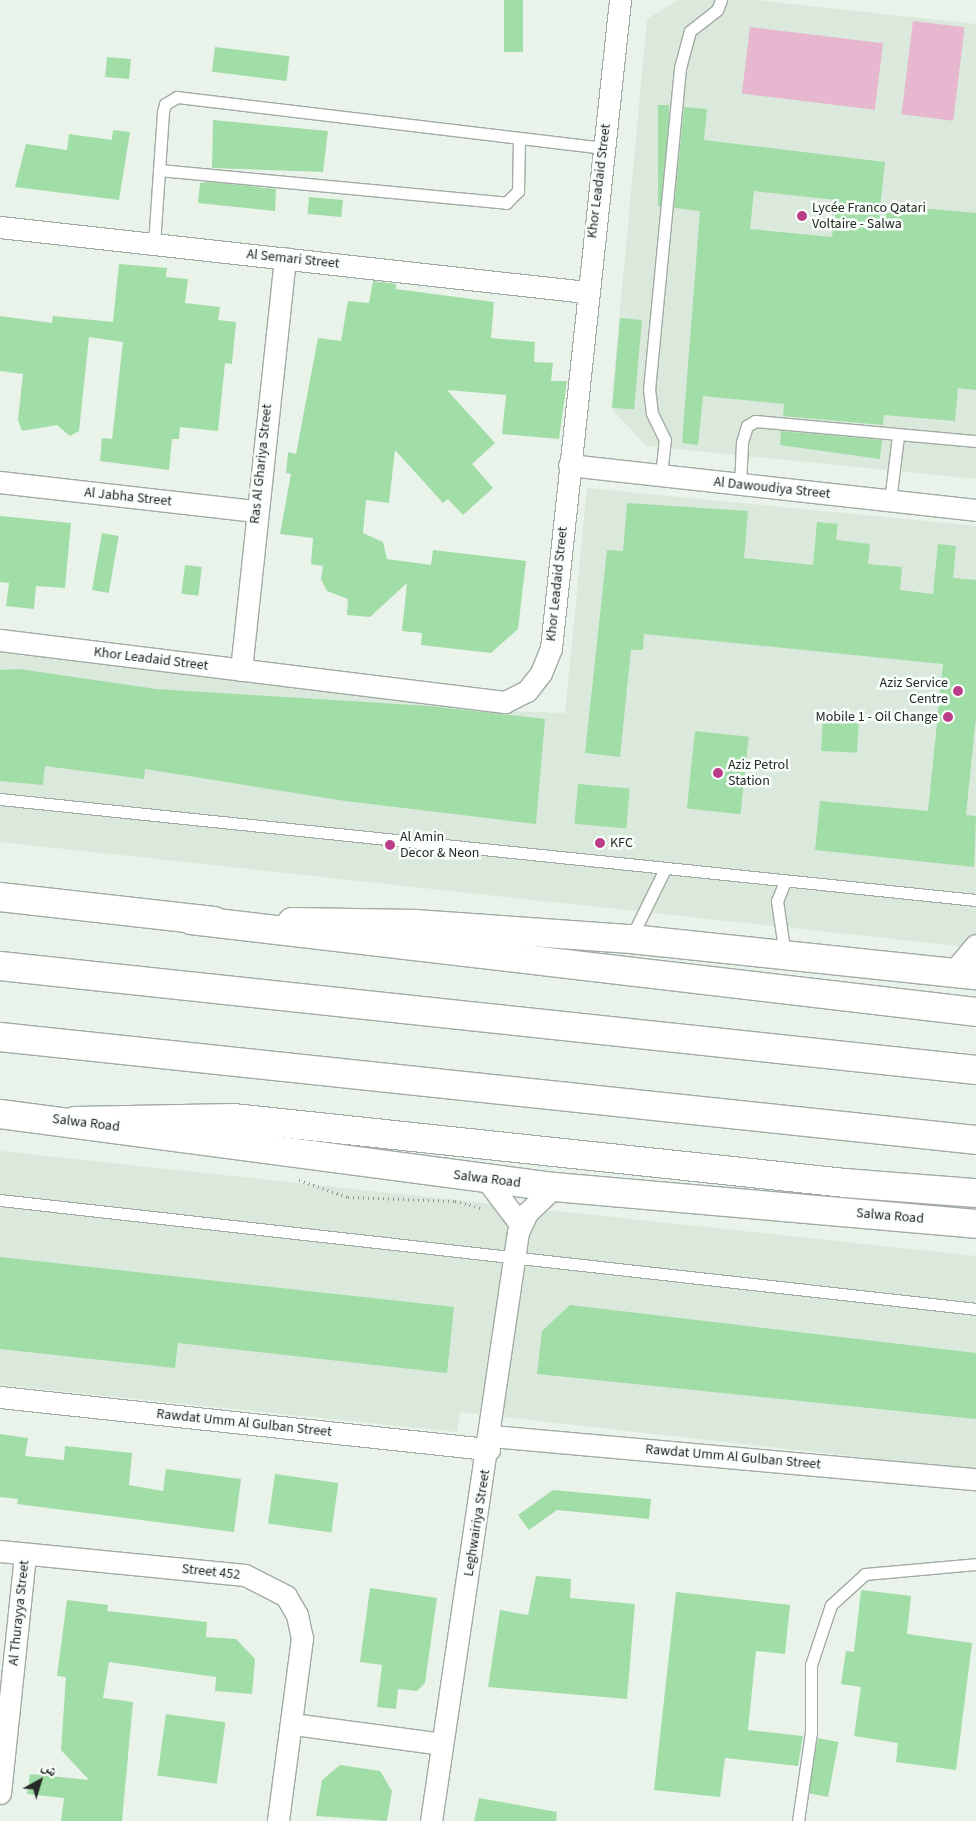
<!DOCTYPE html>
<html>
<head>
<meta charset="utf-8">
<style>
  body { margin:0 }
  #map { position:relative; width:976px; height:1821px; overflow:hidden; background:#eaf3ea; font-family:"Source Sans 3","Noto Naskh Arabic",sans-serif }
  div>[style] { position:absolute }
  .built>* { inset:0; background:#dae9db }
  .green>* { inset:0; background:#e6b7ce; transform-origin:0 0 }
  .building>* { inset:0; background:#a1dda7; transform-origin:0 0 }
  .path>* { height:3px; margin-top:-1.5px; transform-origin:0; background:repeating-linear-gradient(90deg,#8f958f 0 1px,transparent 0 5px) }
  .roads { filter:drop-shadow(1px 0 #a2aba3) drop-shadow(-1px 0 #a2aba3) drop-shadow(0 1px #a2aba3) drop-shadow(0 -1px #a2aba3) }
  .lane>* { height:11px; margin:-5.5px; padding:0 5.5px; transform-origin:5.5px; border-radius:5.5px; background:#fff }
  .street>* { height:21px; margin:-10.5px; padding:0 10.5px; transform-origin:10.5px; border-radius:10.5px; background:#fff }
  .secondary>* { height:28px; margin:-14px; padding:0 14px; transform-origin:14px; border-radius:14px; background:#fff }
  .highway>* { height:28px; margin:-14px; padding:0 14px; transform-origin:14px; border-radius:14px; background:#fff }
  .dots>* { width:14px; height:14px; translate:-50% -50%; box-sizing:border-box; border:2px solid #f9fffa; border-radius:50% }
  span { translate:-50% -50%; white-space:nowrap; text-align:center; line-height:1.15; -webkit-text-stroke:5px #f9fffa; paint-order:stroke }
  .street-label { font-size:14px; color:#262926 }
  .poi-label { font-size:14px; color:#262926 }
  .left { translate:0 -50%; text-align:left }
  .right { translate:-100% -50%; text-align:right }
  .north { position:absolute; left:15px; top:1756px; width:50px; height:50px; -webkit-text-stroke:4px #f9fffa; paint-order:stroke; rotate:39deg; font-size:14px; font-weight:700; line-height:20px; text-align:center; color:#262926 }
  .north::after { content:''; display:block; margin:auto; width:18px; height:22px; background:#262926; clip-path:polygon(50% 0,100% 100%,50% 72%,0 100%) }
</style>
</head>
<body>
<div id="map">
  <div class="built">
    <div style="clip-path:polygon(678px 0,756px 0,976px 24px,976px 479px,646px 446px,611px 408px,647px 19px)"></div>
    <div style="clip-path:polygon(587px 488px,976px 526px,976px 948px,0 842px,0 653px,512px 711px,565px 713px)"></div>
    <div style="clip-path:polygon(0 1151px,976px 1256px,976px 1470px,460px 1412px,457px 1432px,0 1385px)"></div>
  </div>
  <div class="green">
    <div style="left:913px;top:21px;width:52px;height:94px;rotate:7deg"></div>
    <div style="left:750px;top:27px;width:134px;height:67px;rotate:7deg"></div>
  </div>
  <div class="building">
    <div style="left:504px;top:0;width:19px;height:52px"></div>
    <div style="left:215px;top:47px;width:75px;height:25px;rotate:7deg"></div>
    <div style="left:107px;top:57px;width:24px;height:20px;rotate:5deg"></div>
    <div style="left:658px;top:105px;width:11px;height:101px"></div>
    <div style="clip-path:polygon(evenodd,684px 107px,707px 109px,704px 140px,885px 162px,879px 216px,907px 207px,976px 213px,976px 390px,958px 388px,955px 421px,884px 415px,883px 425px,783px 416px,784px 404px,703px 396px,698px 445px,682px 443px,700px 211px,674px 208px,684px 107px,754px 191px,836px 200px,832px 237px,750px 229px,754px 191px)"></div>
    <div style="clip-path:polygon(213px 120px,328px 131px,323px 172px,212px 168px)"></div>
    <div style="clip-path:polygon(113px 130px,130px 132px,119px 200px,15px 187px,26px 144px,67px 150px,69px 134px,112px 140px)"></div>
    <div style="clip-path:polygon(211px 182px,276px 189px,275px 211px,198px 203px,200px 183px)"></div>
    <div style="left:309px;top:197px;width:34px;height:17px;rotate:5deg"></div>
    <div style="clip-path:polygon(119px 264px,167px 268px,166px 277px,188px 279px,185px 303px,220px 307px,218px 320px,236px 322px,232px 364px,225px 363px,218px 431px,180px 427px,179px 439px,172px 439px,169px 470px,100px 461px,102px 438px,112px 439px,123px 342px,89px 337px,79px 431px,70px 436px,57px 425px,22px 431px,18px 420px,23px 374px,0 371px,0 316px,52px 323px,53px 316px,113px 322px)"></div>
    <div style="clip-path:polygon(373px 281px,396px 284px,396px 289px,494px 302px,491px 338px,535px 342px,534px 362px,553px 363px,551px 381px,567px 381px,559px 439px,502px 434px,506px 395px,447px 390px,495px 443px,472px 464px,493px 488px,463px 515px,448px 499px,443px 503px,395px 450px,389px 503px,366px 500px,363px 533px,383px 542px,387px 559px,431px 565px,433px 550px,526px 561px,518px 629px,491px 653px,421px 645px,422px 633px,402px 631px,407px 583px,370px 617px,347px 615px,348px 599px,327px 591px,321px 579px,323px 566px,311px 564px,313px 538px,280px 534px,291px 474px,286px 473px,288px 452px,296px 454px,318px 338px,341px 341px,348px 301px,369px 303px)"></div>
    <div style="left:620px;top:318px;width:22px;height:90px;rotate:5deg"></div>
    <div style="clip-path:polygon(781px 431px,882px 440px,880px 459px,780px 445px)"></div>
    <div style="clip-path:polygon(627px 503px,748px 511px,744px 558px,813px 565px,817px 522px,838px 524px,836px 540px,870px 544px,868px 564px,902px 567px,900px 590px,933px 594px,938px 544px,956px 546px,953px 578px,976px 580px,976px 717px,966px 815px,976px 816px,974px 867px,815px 850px,820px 801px,928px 811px,943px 664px,644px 634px,643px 650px,631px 650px,620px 757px,585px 753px,607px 550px,623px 551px)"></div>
    <div style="clip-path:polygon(0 516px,71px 523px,65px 588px,36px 586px,34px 609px,6px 606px,9px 583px,0 582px)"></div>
    <div style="left:102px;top:533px;width:17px;height:58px;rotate:10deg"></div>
    <div style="left:185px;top:565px;width:17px;height:29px;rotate:7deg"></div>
    <div style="clip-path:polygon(19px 669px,156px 689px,429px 706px,545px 719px,536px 824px,345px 801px,145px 769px,144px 779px,45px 766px,43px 785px,0 781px,0 670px)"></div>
    <div style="left:823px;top:716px;width:36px;height:35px;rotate:3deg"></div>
    <div style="left:695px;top:731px;width:54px;height:78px;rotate:6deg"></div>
    <div style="left:578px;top:784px;width:52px;height:40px;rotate:5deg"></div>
    <div style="clip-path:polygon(0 1257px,454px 1307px,447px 1373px,178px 1343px,175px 1368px,0 1349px)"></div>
    <div style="clip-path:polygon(570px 1305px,976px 1353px,976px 1419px,537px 1374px,542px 1331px)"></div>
    <div style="clip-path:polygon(0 1434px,28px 1438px,25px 1456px,64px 1460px,65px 1446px,132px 1453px,129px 1485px,163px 1491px,166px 1469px,241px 1479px,234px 1532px,17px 1504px,18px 1499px,0 1497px)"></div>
    <div style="left:275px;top:1474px;width:64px;height:50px;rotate:8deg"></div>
    <div style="clip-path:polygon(553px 1490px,651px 1499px,649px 1519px,557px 1510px,529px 1530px,518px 1515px)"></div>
    <div style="clip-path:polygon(536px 1576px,571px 1579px,570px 1598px,635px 1604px,627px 1699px,488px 1687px,500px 1610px,528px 1615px)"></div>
    <div style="clip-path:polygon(370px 1588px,437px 1598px,425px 1683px,417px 1691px,398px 1689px,396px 1709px,377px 1707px,382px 1665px,360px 1662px)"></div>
    <div style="clip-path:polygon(861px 1590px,911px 1596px,907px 1634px,972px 1643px,956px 1770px,896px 1762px,898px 1743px,854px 1736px,861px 1687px,841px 1684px,846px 1651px,854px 1652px)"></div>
    <div style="clip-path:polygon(676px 1592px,790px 1605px,785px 1654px,756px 1651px,748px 1730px,803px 1736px,798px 1766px,725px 1758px,720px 1797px,654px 1790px)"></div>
    <div style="clip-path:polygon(67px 1600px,108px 1605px,107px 1611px,207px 1622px,206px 1637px,236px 1639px,255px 1659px,252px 1694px,215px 1691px,216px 1677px,109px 1662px,103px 1698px,133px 1702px,122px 1821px,61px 1821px,64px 1798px,27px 1794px,30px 1774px,89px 1780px,61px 1750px,66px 1677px,57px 1676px)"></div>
    <div style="left:166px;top:1714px;width:60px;height:62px;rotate:8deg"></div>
    <div style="left:818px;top:1738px;width:21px;height:56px;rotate:11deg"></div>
    <div style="clip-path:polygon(340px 1765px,380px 1771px,392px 1791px,387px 1821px,316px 1816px,322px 1780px)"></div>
    <div style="clip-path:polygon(479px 1798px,557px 1812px,556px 1821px,474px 1821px)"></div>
  </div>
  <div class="path">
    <div style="left:299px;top:1180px;width:52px;rotate:19.1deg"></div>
    <div style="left:348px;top:1197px;width:107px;rotate:2.1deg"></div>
    <div style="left:455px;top:1201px;width:27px;rotate:15deg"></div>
  </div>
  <div class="roads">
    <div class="lane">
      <div style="left:159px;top:170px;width:349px;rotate:5.4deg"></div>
      <div style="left:506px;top:203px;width:17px;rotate:-45deg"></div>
      <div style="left:518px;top:191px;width:52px;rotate:-88.9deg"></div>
      <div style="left:154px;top:244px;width:132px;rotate:-86.1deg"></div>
      <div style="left:163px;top:112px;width:8px;rotate:-76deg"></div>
      <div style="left:165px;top:104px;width:14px;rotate:-30deg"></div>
      <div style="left:177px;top:97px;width:429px;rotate:6.8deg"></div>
      <div style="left:661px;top:476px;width:36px;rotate:-84deg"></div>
      <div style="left:665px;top:440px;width:30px;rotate:-116deg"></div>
      <div style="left:652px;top:413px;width:23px;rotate:-97deg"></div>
      <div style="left:649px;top:390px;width:323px;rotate:-84.5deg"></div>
      <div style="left:680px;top:68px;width:38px;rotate:-75deg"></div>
      <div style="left:690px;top:31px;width:34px;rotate:-38deg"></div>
      <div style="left:717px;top:10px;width:11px;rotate:-68deg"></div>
      <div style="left:740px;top:485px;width:43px;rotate:-87.3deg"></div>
      <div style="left:742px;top:442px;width:17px;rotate:-73deg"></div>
      <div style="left:747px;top:426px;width:9px;rotate:-32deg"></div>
      <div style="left:755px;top:421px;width:222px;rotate:5.2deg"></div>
      <div style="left:890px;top:501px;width:65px;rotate:-83deg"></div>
      <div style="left:0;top:799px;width:981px;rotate:5.91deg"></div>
      <div style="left:631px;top:938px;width:77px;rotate:-63.8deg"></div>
      <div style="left:785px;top:955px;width:55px;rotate:-98.4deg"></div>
      <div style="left:777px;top:901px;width:22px;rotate:-68deg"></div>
      <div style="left:0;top:1200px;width:982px;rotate:6.37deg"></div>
      <div style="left:798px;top:1821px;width:90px;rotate:-81.7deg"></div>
      <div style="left:811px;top:1732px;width:67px;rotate:-90deg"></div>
      <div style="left:811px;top:1665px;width:63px;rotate:-71.6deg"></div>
      <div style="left:831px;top:1605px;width:46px;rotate:-42.4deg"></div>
      <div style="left:865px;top:1574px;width:111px;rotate:-5.1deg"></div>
    </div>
    <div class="street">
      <div style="left:0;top:227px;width:590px;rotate:6.33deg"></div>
      <div style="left:569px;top:465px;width:409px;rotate:6.3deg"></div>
      <div style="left:0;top:482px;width:258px;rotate:6.5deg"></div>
      <div style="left:0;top:640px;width:509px;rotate:7deg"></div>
      <div style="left:505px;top:702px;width:25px;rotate:-27deg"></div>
      <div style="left:527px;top:691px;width:23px;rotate:-52deg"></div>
      <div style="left:541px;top:673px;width:27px;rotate:-68deg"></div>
      <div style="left:551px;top:648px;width:652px;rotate:-83.92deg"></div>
      <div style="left:241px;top:670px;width:414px;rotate:-83.9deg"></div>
      <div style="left:953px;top:972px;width:35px;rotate:-50deg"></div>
      <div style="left:486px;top:1179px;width:56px;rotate:52.9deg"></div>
      <div style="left:0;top:1397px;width:492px;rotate:6.1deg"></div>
      <div style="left:491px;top:1436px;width:487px;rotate:5.1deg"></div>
      <div style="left:0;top:1551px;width:246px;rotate:5.6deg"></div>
      <div style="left:245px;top:1575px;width:46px;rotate:27.1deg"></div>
      <div style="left:286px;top:1596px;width:22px;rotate:60deg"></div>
      <div style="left:297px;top:1615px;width:24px;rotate:78deg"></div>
      <div style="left:302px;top:1638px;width:185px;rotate:97.5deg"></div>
      <div style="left:293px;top:1724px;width:150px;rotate:7.6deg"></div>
      <div style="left:0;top:1793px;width:240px;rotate:-84deg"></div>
      <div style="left:431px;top:1821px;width:595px;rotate:-81.6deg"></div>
      <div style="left:518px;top:1232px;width:21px;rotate:-65deg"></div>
      <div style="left:527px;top:1213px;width:37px;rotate:-44deg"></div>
    </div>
    <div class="secondary">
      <div style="left:0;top:897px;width:215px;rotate:6.4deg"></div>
      <div style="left:292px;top:922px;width:123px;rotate:0.9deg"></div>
      <div style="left:415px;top:924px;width:217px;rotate:4deg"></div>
      <div style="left:631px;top:939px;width:347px;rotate:6deg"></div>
      <div style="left:0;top:1114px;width:559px;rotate:7.51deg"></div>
      <div style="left:554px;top:1187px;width:424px;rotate:5deg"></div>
    </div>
    <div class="highway">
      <div style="left:191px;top:920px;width:790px;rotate:6.68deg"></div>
      <div style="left:0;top:966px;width:982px;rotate:6.08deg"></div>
      <div style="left:0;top:1037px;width:981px;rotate:6.02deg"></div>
      <div style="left:75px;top:1121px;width:159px;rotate:-1.1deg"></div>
      <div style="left:234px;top:1118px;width:614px;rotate:6.07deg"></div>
      <div style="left:845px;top:1183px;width:131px;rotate:4.4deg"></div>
    </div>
  </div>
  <div class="dots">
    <div style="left:802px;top:216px;background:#bc3d88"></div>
    <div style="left:958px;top:691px;background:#bc3d88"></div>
    <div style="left:948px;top:717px;background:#bc3d88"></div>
    <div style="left:718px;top:773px;background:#bc3d88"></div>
    <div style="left:600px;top:843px;background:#bc3d88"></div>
    <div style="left:390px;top:845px;background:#bc3d88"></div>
  </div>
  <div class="street-label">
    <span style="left:599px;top:181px;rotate:-83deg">Khor Leadaid Street</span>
    <span style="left:293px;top:259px;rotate:6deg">Al Semari Street</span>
    <span style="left:261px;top:464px;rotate:-84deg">Ras Al Ghariya Street</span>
    <span style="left:772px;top:488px;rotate:6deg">Al Dawoudiya Street</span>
    <span style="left:128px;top:497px;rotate:6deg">Al Jabha Street</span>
    <span style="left:557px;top:584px;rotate:-84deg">Khor Leadaid Street</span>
    <span style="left:151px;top:659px;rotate:7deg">Khor Leadaid Street</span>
    <span style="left:86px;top:1123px;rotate:7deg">Salwa Road</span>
    <span style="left:487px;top:1179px;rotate:7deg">Salwa Road</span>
    <span style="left:890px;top:1216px;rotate:5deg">Salwa Road</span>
    <span style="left:244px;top:1423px;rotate:6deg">Rawdat Umm Al Gulban Street</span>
    <span style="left:733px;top:1457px;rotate:5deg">Rawdat Umm Al Gulban Street</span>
    <span style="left:477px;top:1523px;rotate:-81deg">Leghwairiya Street</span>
    <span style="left:211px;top:1572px;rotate:6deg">Street 452</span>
    <span style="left:19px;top:1613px;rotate:-84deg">Al Thurayya Street</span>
  </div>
  <div class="poi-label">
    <span class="left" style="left:812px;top:216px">Lycée Franco Qatari<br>Voltaire - Salwa</span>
    <span class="right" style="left:948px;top:691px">Aziz Service<br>Centre</span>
    <span class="right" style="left:938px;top:717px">Mobile 1 - Oil Change</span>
    <span class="left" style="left:728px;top:773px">Aziz Petrol<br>Station</span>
    <span class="left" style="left:400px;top:845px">Al Amin<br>Decor &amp; Neon</span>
    <span class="left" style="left:610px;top:843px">KFC</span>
  </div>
  <div class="north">ش</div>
</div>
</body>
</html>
